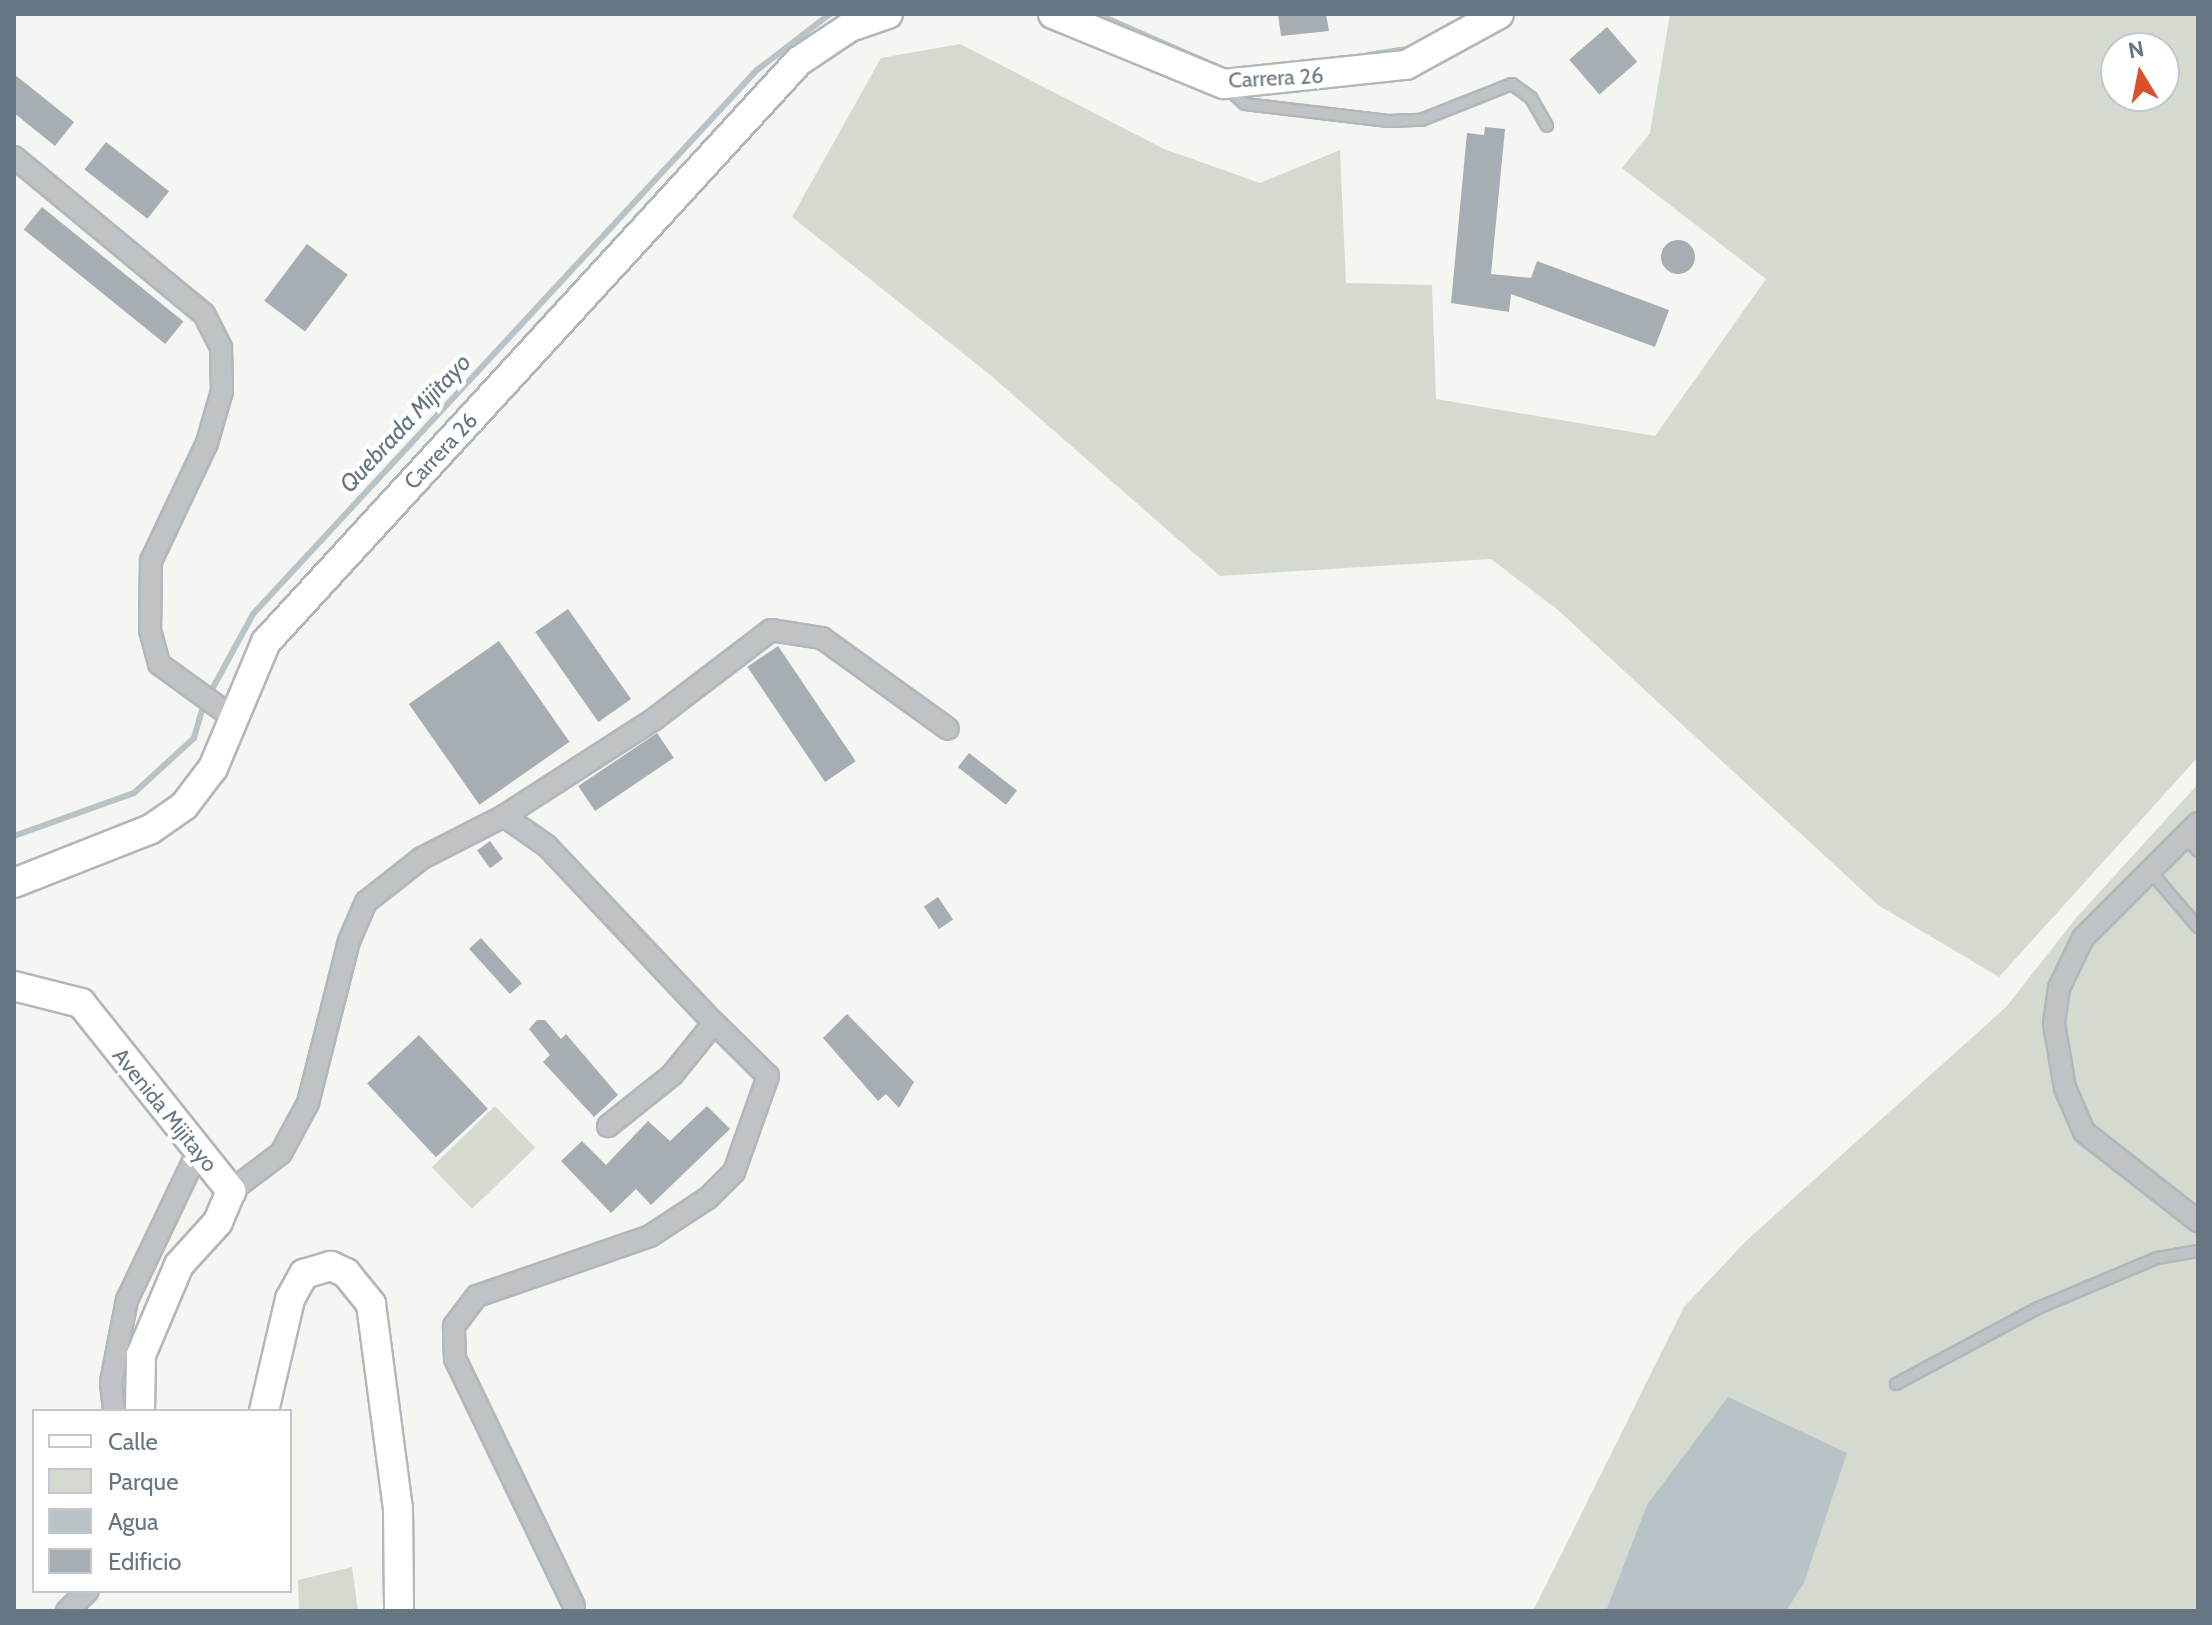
<!DOCTYPE html>
<html>
<head>
<meta charset="utf-8">
<style>
  body { margin:0 }
  #map { position:relative; width:2212px; height:1625px; overflow:hidden; background:#f5f5f2; font-family:Cabin,sans-serif }
  div>[style] { position:absolute }
  .green>* { inset:0; background:#d5dad1; transform-origin:0 0 }
  .water>* { inset:0; background:#b7c3c7 }
  .stream>* { height:6px; margin:-3px; padding:0 3px; transform-origin:3px; border-radius:3px; background:#b7c3c7 }
  .building>* { inset:0; background:#a6aeb3; transform-origin:0 0 }
  .round { border-radius:50% }
  .roads { filter:drop-shadow(2px 0 #b1b7bb) drop-shadow(-2px 0 #b1b7bb) drop-shadow(0 2px #b1b7bb) drop-shadow(0 -2px #b1b7bb) }
  .lane>* { height:10px; margin:-5px; padding:0 5px; transform-origin:5px; border-radius:5px; background:#bfc3c6 }
  .street>* { height:20px; margin:-10px; padding:0 10px; transform-origin:10px; border-radius:10px; background:#bfc3c6 }
  .secondary>* { height:28px; margin:-14px; padding:0 14px; transform-origin:14px; border-radius:14px; background:#fff }
  span { translate:-50% -50%; white-space:nowrap; text-align:center; line-height:1.15; -webkit-text-stroke:8px #fff; paint-order:stroke }
  .street-label { font-size:22px; color:#667682 }
  .water-label { font-size:24px; color:#61777f; font-style:italic }
  .frame { position:absolute; inset:0; border:16px solid #667682; pointer-events:none }
  .legend { position:absolute; left:32px; top:1409px; width:260px; height:184px; box-sizing:border-box; background:#fff; border:2px solid #c2c8cd; margin:0; padding:10px 14px; list-style:none; font-size:24px; color:#667682 }
  .legend li { display:flex; align-items:center; gap:16px; height:40px }
  .legend b { width:40px; border:2px solid #c2c8cd }
  .north { position:absolute; left:2100px; top:32px; width:80px; height:80px; box-sizing:border-box; background:#fff; border:2px solid #c2c8cd; border-radius:50%; rotate:350deg; font-size:22px; font-weight:700; line-height:32px; text-align:center; color:#667682 }
  .north::after { content:''; display:block; margin:auto; width:28px; height:36px; background:#db4f2d; clip-path:polygon(50% 0,100% 100%,50% 72%,0 100%) }
</style>
</head>
<body>
<div id="map">
  <div class="green">
    <div style="clip-path:polygon(evenodd,1670px 14px,2198px 14px,2198px 757px,1999px 977px,1878px 905px,1558px 610px,1491px 559px,1220px 576px,989px 374px,792px 217px,881px 58px,960px 44px,1164px 149px,1260px 183px,1340px 150px,1346px 283px,1432px 285px,1436px 399px,1655px 436px,1766px 279px,1622px 168px,1650px 133px,1670px 14px,2116px 48px,2164px 48px,2164px 96px,2116px 96px,2116px 48px)"></div>
    <div style="clip-path:polygon(2198px 784px,2198px 1611px,1533px 1611px,1684px 1307px,1746px 1241px,2006px 1007px,2076px 918px)"></div>
    <div style="left:495px;top:1106px;width:58px;height:88px;rotate:46deg"></div>
    <div style="clip-path:polygon(352px 1567px,358px 1611px,299px 1611px,298px 1580px)"></div>
  </div>
  <div class="water">
    <div style="clip-path:polygon(1728px 1397px,1847px 1453px,1804px 1583px,1786px 1611px,1606px 1611px,1647px 1505px)"></div>
  </div>
  <div class="stream">
    <div style="left:1097px;top:14px;width:132px;rotate:23.7deg"></div>
    <div style="left:1368px;top:55px;width:45px;rotate:-9deg"></div>
    <div style="left:14px;top:836px;width:127px;rotate:-19.7deg"></div>
    <div style="left:134px;top:793px;width:81px;rotate:-42.5deg"></div>
    <div style="left:194px;top:738px;width:35px;rotate:-74deg"></div>
    <div style="left:204px;top:704px;width:102px;rotate:-61.4deg"></div>
    <div style="left:253px;top:614px;width:742px;rotate:-47.19deg"></div>
    <div style="left:757px;top:70px;width:92px;rotate:-37.5deg"></div>
  </div>
  <div class="building">
    <div style="clip-path:polygon(1278px 14px,1326px 14px,1329px 31px,1281px 36px)"></div>
    <div style="left:1607px;top:27px;width:46px;height:50px;rotate:49deg"></div>
    <div style="clip-path:polygon(14px 74px,74px 122px,55px 146px,14px 113px)"></div>
    <div style="clip-path:polygon(1485px 127px,1505px 129px,1491px 274px,1531px 278px,1537px 261px,1669px 310px,1655px 347px,1511px 294px,1509px 312px,1451px 303px,1467px 133px,1484px 135px)"></div>
    <div style="left:106px;top:142px;width:80px;height:35px;rotate:38deg"></div>
    <div style="left:42px;top:207px;width:182px;height:29px;rotate:39deg"></div>
    <div class="round" style="left:1661px;top:240px;width:34px;height:34px"></div>
    <div style="left:307px;top:244px;width:51px;height:71px;rotate:37deg"></div>
    <div style="left:568px;top:609px;width:110px;height:40px;rotate:55deg"></div>
    <div style="left:499px;top:641px;width:123px;height:110px;rotate:55deg"></div>
    <div style="left:778px;top:646px;width:139px;height:37px;rotate:56deg"></div>
    <div style="left:657px;top:733px;width:30px;height:95px;rotate:56deg"></div>
    <div style="left:969px;top:753px;width:61px;height:18px;rotate:38deg"></div>
    <div style="left:490px;top:841px;width:22px;height:16px;rotate:54deg"></div>
    <div style="left:938px;top:897px;width:27px;height:17px;rotate:56deg"></div>
    <div style="left:481px;top:938px;width:61px;height:16px;rotate:48deg"></div>
    <div style="clip-path:polygon(847px 1014px,914px 1082px,899px 1108px,886px 1094px,878px 1101px,823px 1038px)"></div>
    <div style="clip-path:polygon(537px 1020px,545px 1020px,561px 1039px,566px 1034px,618px 1095px,594px 1117px,543px 1062px,550px 1055px,529px 1029px)"></div>
    <div style="left:419px;top:1035px;width:101px;height:71px;rotate:47deg"></div>
    <div style="clip-path:polygon(707px 1106px,730px 1129px,651px 1205px,636px 1189px,611px 1213px,561px 1161px,582px 1141px,606px 1165px,648px 1121px,670px 1141px)"></div>
  </div>
  <div class="roads">
    <div class="lane">
      <div style="left:1225px;top:86px;width:27px;rotate:42deg"></div>
      <div style="left:1245px;top:104px;width:144px;rotate:6.8deg"></div>
      <div style="left:1388px;top:121px;width:33px;rotate:-2deg"></div>
      <div style="left:1421px;top:120px;width:98px;rotate:-21.6deg"></div>
      <div style="left:1512px;top:84px;width:24px;rotate:36deg"></div>
      <div style="left:1531px;top:98px;width:32px;rotate:60deg"></div>
      <div style="left:2185px;top:836px;width:20px;rotate:49deg"></div>
      <div style="left:2150px;top:871px;width:74px;rotate:49.4deg"></div>
      <div style="left:1896px;top:1384px;width:161px;rotate:-28.2deg"></div>
      <div style="left:2038px;top:1308px;width:129px;rotate:-22.8deg"></div>
      <div style="left:2157px;top:1258px;width:42px;rotate:-9.7deg"></div>
    </div>
    <div class="street">
      <div style="left:14px;top:157px;width:246px;rotate:39.6deg"></div>
      <div style="left:204px;top:314px;width:38px;rotate:63deg"></div>
      <div style="left:221px;top:348px;width:43px;rotate:88.7deg"></div>
      <div style="left:222px;top:391px;width:54px;rotate:106.1deg"></div>
      <div style="left:207px;top:443px;width:131px;rotate:115.4deg"></div>
      <div style="left:151px;top:561px;width:69px;rotate:90.8deg"></div>
      <div style="left:150px;top:630px;width:35px;rotate:75deg"></div>
      <div style="left:159px;top:664px;width:89px;rotate:35.8deg"></div>
      <div style="left:504px;top:816px;width:177px;rotate:-32.8deg"></div>
      <div style="left:653px;top:720px;width:148px;rotate:-37.3deg"></div>
      <div style="left:771px;top:630px;width:52px;rotate:8.9deg"></div>
      <div style="left:822px;top:638px;width:155px;rotate:35.8deg"></div>
      <div style="left:2198px;top:823px;width:163px;rotate:135deg"></div>
      <div style="left:2083px;top:938px;width:55px;rotate:115.6deg"></div>
      <div style="left:2059px;top:988px;width:36px;rotate:98deg"></div>
      <div style="left:2054px;top:1024px;width:65px;rotate:80.2deg"></div>
      <div style="left:2065px;top:1088px;width:48px;rotate:66.6deg"></div>
      <div style="left:2084px;top:1132px;width:145px;rotate:38deg"></div>
      <div style="left:231px;top:1191px;width:63px;rotate:-37.2deg"></div>
      <div style="left:281px;top:1153px;width:57px;rotate:-61.6deg"></div>
      <div style="left:308px;top:1103px;width:167px;rotate:-75.8deg"></div>
      <div style="left:349px;top:941px;width:43px;rotate:-66.4deg"></div>
      <div style="left:366px;top:902px;width:71px;rotate:-38.2deg"></div>
      <div style="left:422px;top:858px;width:92px;rotate:-27.1deg"></div>
      <div style="left:504px;top:816px;width:52px;rotate:34.9deg"></div>
      <div style="left:547px;top:846px;width:243px;rotate:46.7deg"></div>
      <div style="left:714px;top:1023px;width:67px;rotate:128.9deg"></div>
      <div style="left:672px;top:1075px;width:82px;rotate:141.4deg"></div>
      <div style="left:114px;top:1411px;width:29px;rotate:-96deg"></div>
      <div style="left:111px;top:1382px;width:84px;rotate:-79deg"></div>
      <div style="left:127px;top:1300px;width:163px;rotate:-64.5deg"></div>
      <div style="left:574px;top:1606px;width:274px;rotate:-115.7deg"></div>
      <div style="left:455px;top:1359px;width:33px;rotate:-92deg"></div>
      <div style="left:454px;top:1326px;width:38px;rotate:-53deg"></div>
      <div style="left:477px;top:1296px;width:183px;rotate:-19.1deg"></div>
      <div style="left:650px;top:1236px;width:69px;rotate:-33.2deg"></div>
      <div style="left:708px;top:1198px;width:37px;rotate:-45deg"></div>
      <div style="left:734px;top:1172px;width:102px;rotate:-70.5deg"></div>
      <div style="left:768px;top:1076px;width:76px;rotate:-135.5deg"></div>
      <div style="left:67px;top:1611px;width:29px;rotate:-44deg"></div>
    </div>
    <div class="secondary">
      <div style="left:1053px;top:14px;width:185px;rotate:22.3deg"></div>
      <div style="left:1224px;top:84px;width:183px;rotate:-6deg"></div>
      <div style="left:1406px;top:65px;width:106px;rotate:-28.7deg"></div>
      <div style="left:14px;top:883px;width:147px;rotate:-21.5deg"></div>
      <div style="left:151px;top:829px;width:40px;rotate:-34.9deg"></div>
      <div style="left:184px;top:806px;width:48px;rotate:-52.7deg"></div>
      <div style="left:213px;top:768px;width:137px;rotate:-67.2deg"></div>
      <div style="left:266px;top:642px;width:788px;rotate:-47.47deg"></div>
      <div style="left:799px;top:61px;width:61px;rotate:-33.7deg"></div>
      <div style="left:850px;top:27px;width:40px;rotate:-18.9deg"></div>
      <div style="left:14px;top:986px;width:69px;rotate:14.2deg"></div>
      <div style="left:81px;top:1003px;width:241px;rotate:51.4deg"></div>
      <div style="left:231px;top:1191px;width:34px;rotate:113deg"></div>
      <div style="left:218px;top:1222px;width:58px;rotate:132.2deg"></div>
      <div style="left:179px;top:1265px;width:98px;rotate:112.9deg"></div>
      <div style="left:141px;top:1355px;width:56px;rotate:91deg"></div>
      <div style="left:264px;top:1411px;width:115px;rotate:-76.9deg"></div>
      <div style="left:290px;top:1299px;width:29px;rotate:-61deg"></div>
      <div style="left:304px;top:1274px;width:28px;rotate:-17deg"></div>
      <div style="left:331px;top:1266px;width:17px;rotate:25deg"></div>
      <div style="left:346px;top:1273px;width:40px;rotate:51deg"></div>
      <div style="left:371px;top:1304px;width:206px;rotate:82.5deg"></div>
      <div style="left:398px;top:1508px;width:103px;rotate:89.4deg"></div>
    </div>
  </div>
  <div class="street-label">
    <span style="left:1276px;top:78px;rotate:-3deg">Carrera 26</span>
    <span style="left:441px;top:451px;rotate:-47deg">Carrera 26</span>
    <span style="left:165px;top:1110px;rotate:51deg">Avenida Mijitayo</span>
  </div>
  <div class="water-label">
    <span style="left:405px;top:423px;rotate:-47deg">Quebrada Mijitayo</span>
  </div>
  <div class="frame"></div>
  <ul class="legend">
  <li><b style="height:10px;background:#fff"></b>Calle</li>
  <li><b style="height:22px;background:#d5dad1"></b>Parque</li>
  <li><b style="height:22px;background:#b7c3c7"></b>Agua</li>
  <li><b style="height:22px;background:#a6aeb3"></b>Edificio</li>
  </ul>
  <div class="north">N</div>
</div>
</body>
</html>
